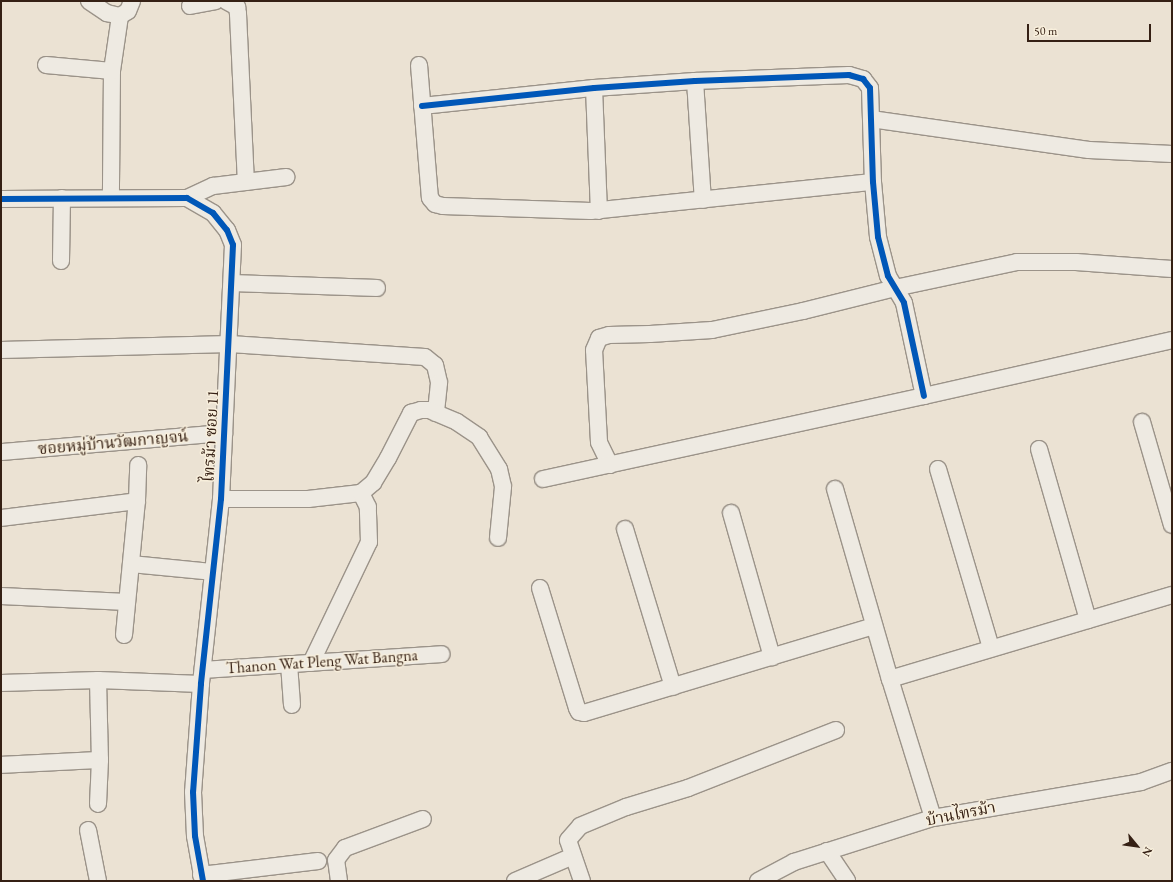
<!DOCTYPE html>
<html>
<head>
<meta charset="utf-8">
<style>
  body { margin:0 }
  #map { position:relative; width:1173px; height:882px; overflow:hidden; background:#ebe2d3; font-family:"EB Garamond","Noto Serif Thai",serif }
  div>[style] { position:absolute }
  .roads { filter:drop-shadow(1px 0 #9b9389) drop-shadow(-1px 0 #9b9389) drop-shadow(0 1px #9b9389) drop-shadow(0 -1px #9b9389) }
  .minor>* { height:16px; margin:-8px; padding:0 8px; transform-origin:8px; border-radius:8px; background:#eeeae2 }
  .cycleway>* { height:6px; margin:-3px; padding:0 3px; transform-origin:3px; border-radius:3px; background:#0057b8 }
  span { translate:-50% -50%; white-space:nowrap; text-align:center; line-height:1.15; -webkit-text-stroke:3px #f8efdc; paint-order:stroke }
  .street-label { font-size:16px; color:#352014 }
  .frame { position:absolute; inset:0; border:2px solid #352014; pointer-events:none }
  .north { position:absolute; left:1117px; top:826px; width:40px; height:40px; -webkit-text-stroke:3px #f8efdc; paint-order:stroke; rotate:119deg; font-size:11px; font-weight:700; line-height:16px; text-align:center; color:#352014 }
  .north::after { content:''; display:block; margin:auto; width:14px; height:18px; background:#352014; clip-path:polygon(50% 0,100% 100%,50% 72%,0 100%) }
  .scale { position:absolute; left:1027px; top:24px; width:124px; height:18px; box-sizing:border-box; border:2px solid #352014; border-top:0; padding-left:5px; font-size:12px; line-height:14px; white-space:nowrap; color:#352014; -webkit-text-stroke:3px #f8efdc; paint-order:stroke }
</style>
</head>
<body>
<div id="map">
  <div class="roads">
    <div class="minor">
      <div style="left:89px;top:1px;width:22px;rotate:34deg"></div>
      <div style="left:107px;top:13px;width:13px;rotate:13deg"></div>
      <div style="left:120px;top:16px;width:56px;rotate:98.3deg"></div>
      <div style="left:112px;top:71px;width:126px;rotate:90.5deg"></div>
      <div style="left:226px;top:1px;width:13px;rotate:29deg"></div>
      <div style="left:237px;top:7px;width:7px;rotate:82deg"></div>
      <div style="left:238px;top:14px;width:168px;rotate:87.3deg"></div>
      <div style="left:190px;top:6px;width:26px;rotate:-11deg"></div>
      <div style="left:120px;top:16px;width:9px;rotate:-32deg"></div>
      <div style="left:128px;top:11px;width:11px;rotate:-68deg"></div>
      <div style="left:46px;top:65px;width:66px;rotate:5.2deg"></div>
      <div style="left:419px;top:65px;width:133px;rotate:85.3deg"></div>
      <div style="left:430px;top:198px;width:8px;rotate:50deg"></div>
      <div style="left:435px;top:204px;width:8px;rotate:14deg"></div>
      <div style="left:443px;top:206px;width:148px;rotate:1.9deg"></div>
      <div style="left:591px;top:211px;width:283px;rotate:-5.9deg"></div>
      <div style="left:695px;top:81px;width:119px;rotate:86.2deg"></div>
      <div style="left:594px;top:88px;width:123px;rotate:87.7deg"></div>
      <div style="left:422px;top:106px;width:173px;rotate:-6deg"></div>
      <div style="left:594px;top:88px;width:101px;rotate:-4deg"></div>
      <div style="left:695px;top:81px;width:154px;rotate:-2.2deg"></div>
      <div style="left:849px;top:75px;width:15px;rotate:16deg"></div>
      <div style="left:863px;top:79px;width:11px;rotate:52deg"></div>
      <div style="left:870px;top:88px;width:94px;rotate:88.2deg"></div>
      <div style="left:873px;top:182px;width:55px;rotate:84.8deg"></div>
      <div style="left:878px;top:237px;width:40px;rotate:75.6deg"></div>
      <div style="left:888px;top:276px;width:31px;rotate:59deg"></div>
      <div style="left:904px;top:303px;width:95px;rotate:77.9deg"></div>
      <div style="left:871px;top:119px;width:220px;rotate:8.1deg"></div>
      <div style="left:1089px;top:150px;width:83px;rotate:2.8deg"></div>
      <div style="left:187px;top:198px;width:29px;rotate:-25deg"></div>
      <div style="left:213px;top:186px;width:74px;rotate:-7deg"></div>
      <div style="left:1px;top:199px;width:186px;rotate:-0.3deg"></div>
      <div style="left:187px;top:198px;width:30px;rotate:30deg"></div>
      <div style="left:213px;top:213px;width:22px;rotate:51deg"></div>
      <div style="left:227px;top:230px;width:16px;rotate:68deg"></div>
      <div style="left:233px;top:245px;width:254px;rotate:92.7deg"></div>
      <div style="left:221px;top:499px;width:186px;rotate:96.2deg"></div>
      <div style="left:201px;top:684px;width:108px;rotate:94.2deg"></div>
      <div style="left:193px;top:792px;width:44px;rotate:87.4deg"></div>
      <div style="left:195px;top:836px;width:46px;rotate:79.9deg"></div>
      <div style="left:61px;top:261px;width:63px;rotate:-89.1deg"></div>
      <div style="left:232px;top:283px;width:145px;rotate:2deg"></div>
      <div style="left:1px;top:350px;width:229px;rotate:-1.5deg"></div>
      <div style="left:230px;top:344px;width:195px;rotate:3.8deg"></div>
      <div style="left:425px;top:357px;width:13px;rotate:39deg"></div>
      <div style="left:435px;top:365px;width:18px;rotate:77deg"></div>
      <div style="left:439px;top:383px;width:30px;rotate:96deg"></div>
      <div style="left:1142px;top:422px;width:107px;rotate:73.8deg"></div>
      <div style="left:1039px;top:449px;width:178px;rotate:74deg"></div>
      <div style="left:1px;top:452px;width:224px;rotate:-4.9deg"></div>
      <div style="left:610px;top:465px;width:25px;rotate:-116deg"></div>
      <div style="left:599px;top:442px;width:92px;rotate:-93.1deg"></div>
      <div style="left:594px;top:350px;width:13px;rotate:-67deg"></div>
      <div style="left:599px;top:338px;width:10px;rotate:-17deg"></div>
      <div style="left:609px;top:335px;width:41px;rotate:-1.4deg"></div>
      <div style="left:650px;top:334px;width:62px;rotate:-3.7deg"></div>
      <div style="left:712px;top:330px;width:93px;rotate:-11.8deg"></div>
      <div style="left:803px;top:311px;width:95px;rotate:-14deg"></div>
      <div style="left:895px;top:288px;width:125px;rotate:-12deg"></div>
      <div style="left:1017px;top:262px;width:59px"></div>
      <div style="left:1076px;top:262px;width:96px;rotate:4.2deg"></div>
      <div style="left:938px;top:469px;width:187px;rotate:73.5deg"></div>
      <div style="left:543px;top:479px;width:390px;rotate:-12.3deg"></div>
      <div style="left:924px;top:396px;width:254px;rotate:-12.7deg"></div>
      <div style="left:835px;top:489px;width:198px;rotate:73.9deg"></div>
      <div style="left:890px;top:679px;width:145px;rotate:72.8deg"></div>
      <div style="left:221px;top:499px;width:87px"></div>
      <div style="left:308px;top:499px;width:53px;rotate:-6.5deg"></div>
      <div style="left:361px;top:493px;width:16px;rotate:-40deg"></div>
      <div style="left:373px;top:483px;width:29px;rotate:-59deg"></div>
      <div style="left:388px;top:458px;width:51px;rotate:-62.9deg"></div>
      <div style="left:411px;top:413px;width:10px;rotate:-17deg"></div>
      <div style="left:421px;top:410px;width:8px"></div>
      <div style="left:429px;top:410px;width:30px;rotate:23deg"></div>
      <div style="left:457px;top:422px;width:27px;rotate:34deg"></div>
      <div style="left:479px;top:437px;width:38px;rotate:58deg"></div>
      <div style="left:499px;top:469px;width:18px;rotate:77deg"></div>
      <div style="left:503px;top:487px;width:51px;rotate:95.6deg"></div>
      <div style="left:731px;top:513px;width:150px;rotate:74.1deg"></div>
      <div style="left:1px;top:518px;width:137px;rotate:-7.1deg"></div>
      <div style="left:625px;top:529px;width:165px;rotate:73.1deg"></div>
      <div style="left:131px;top:564px;width:81px;rotate:5.6deg"></div>
      <div style="left:540px;top:588px;width:126px;rotate:72.9deg"></div>
      <div style="left:577px;top:708px;width:4px;rotate:63deg"></div>
      <div style="left:579px;top:712px;width:5px;rotate:11deg"></div>
      <div style="left:584px;top:713px;width:303px;rotate:-16.7deg"></div>
      <div style="left:1px;top:596px;width:126px;rotate:2.7deg"></div>
      <div style="left:124px;top:635px;width:135px;rotate:-84.5deg"></div>
      <div style="left:137px;top:501px;width:36px;rotate:-88deg"></div>
      <div style="left:311px;top:663px;width:134px;rotate:-64.4deg"></div>
      <div style="left:369px;top:542px;width:35px;rotate:-92deg"></div>
      <div style="left:368px;top:507px;width:16px;rotate:-117deg"></div>
      <div style="left:289px;top:664px;width:41px;rotate:85.8deg"></div>
      <div style="left:203px;top:670px;width:239px;rotate:-3.8deg"></div>
      <div style="left:890px;top:679px;width:294px;rotate:-16.6deg"></div>
      <div style="left:98px;top:680px;width:80px;rotate:88.6deg"></div>
      <div style="left:100px;top:760px;width:44px;rotate:92.6deg"></div>
      <div style="left:1px;top:683px;width:97px;rotate:-1.8deg"></div>
      <div style="left:98px;top:680px;width:103px;rotate:2.2deg"></div>
      <div style="left:1px;top:765px;width:99px;rotate:-2.9deg"></div>
      <div style="left:88px;top:830px;width:52px;rotate:78.9deg"></div>
      <div style="left:827px;top:851px;width:36px;rotate:56deg"></div>
      <div style="left:201px;top:875px;width:118px;rotate:-6.8deg"></div>
      <div style="left:339px;top:881px;width:21px;rotate:-98deg"></div>
      <div style="left:336px;top:860px;width:15px;rotate:-53deg"></div>
      <div style="left:345px;top:848px;width:83px;rotate:-20.4deg"></div>
      <div style="left:515px;top:881px;width:63px;rotate:-23.3deg"></div>
      <div style="left:582px;top:881px;width:43px;rotate:-108.9deg"></div>
      <div style="left:568px;top:840px;width:18px;rotate:-49deg"></div>
      <div style="left:580px;top:826px;width:50px;rotate:-22.4deg"></div>
      <div style="left:626px;top:807px;width:65px;rotate:-17deg"></div>
      <div style="left:688px;top:788px;width:159px;rotate:-21.4deg"></div>
      <div style="left:758px;top:881px;width:41px;rotate:-27.8deg"></div>
      <div style="left:794px;top:862px;width:146px;rotate:-17.6deg"></div>
      <div style="left:933px;top:818px;width:211px;rotate:-9.8deg"></div>
      <div style="left:1141px;top:782px;width:33px;rotate:-20deg"></div>
    </div>
  </div>
  <div class="cycleway">
    <div style="left:422px;top:106px;width:173px;rotate:-6deg"></div>
    <div style="left:594px;top:88px;width:101px;rotate:-4deg"></div>
    <div style="left:695px;top:81px;width:154px;rotate:-2.2deg"></div>
    <div style="left:849px;top:75px;width:15px;rotate:16deg"></div>
    <div style="left:863px;top:79px;width:11px;rotate:52deg"></div>
    <div style="left:870px;top:88px;width:94px;rotate:88.2deg"></div>
    <div style="left:873px;top:182px;width:55px;rotate:84.8deg"></div>
    <div style="left:878px;top:237px;width:40px;rotate:75.6deg"></div>
    <div style="left:888px;top:276px;width:31px;rotate:59deg"></div>
    <div style="left:904px;top:303px;width:95px;rotate:77.9deg"></div>
    <div style="left:1px;top:199px;width:186px;rotate:-0.3deg"></div>
    <div style="left:187px;top:198px;width:30px;rotate:30deg"></div>
    <div style="left:213px;top:213px;width:22px;rotate:51deg"></div>
    <div style="left:227px;top:230px;width:16px;rotate:68deg"></div>
    <div style="left:233px;top:245px;width:254px;rotate:92.7deg"></div>
    <div style="left:221px;top:499px;width:186px;rotate:96.2deg"></div>
    <div style="left:201px;top:684px;width:108px;rotate:94.2deg"></div>
    <div style="left:193px;top:792px;width:44px;rotate:87.4deg"></div>
    <div style="left:195px;top:836px;width:46px;rotate:79.9deg"></div>
  </div>
  <div class="street-label">
    <span style="left:211px;top:436px;rotate:-87deg">ไทรม้า ซอย 11</span>
    <span style="left:113px;top:443px;rotate:-5deg">ซอยหมู่บ้านวัฒกาญจน์</span>
    <span style="left:322px;top:662px;rotate:-4deg">Thanon Wat Pleng Wat Bangna</span>
    <span style="left:961px;top:814px;rotate:-11deg">บ้านไทรม้า</span>
  </div>
  <div class="frame"></div>
  <div class="north">N</div>
  <div class="scale">50 m</div>
</div>
</body>
</html>
